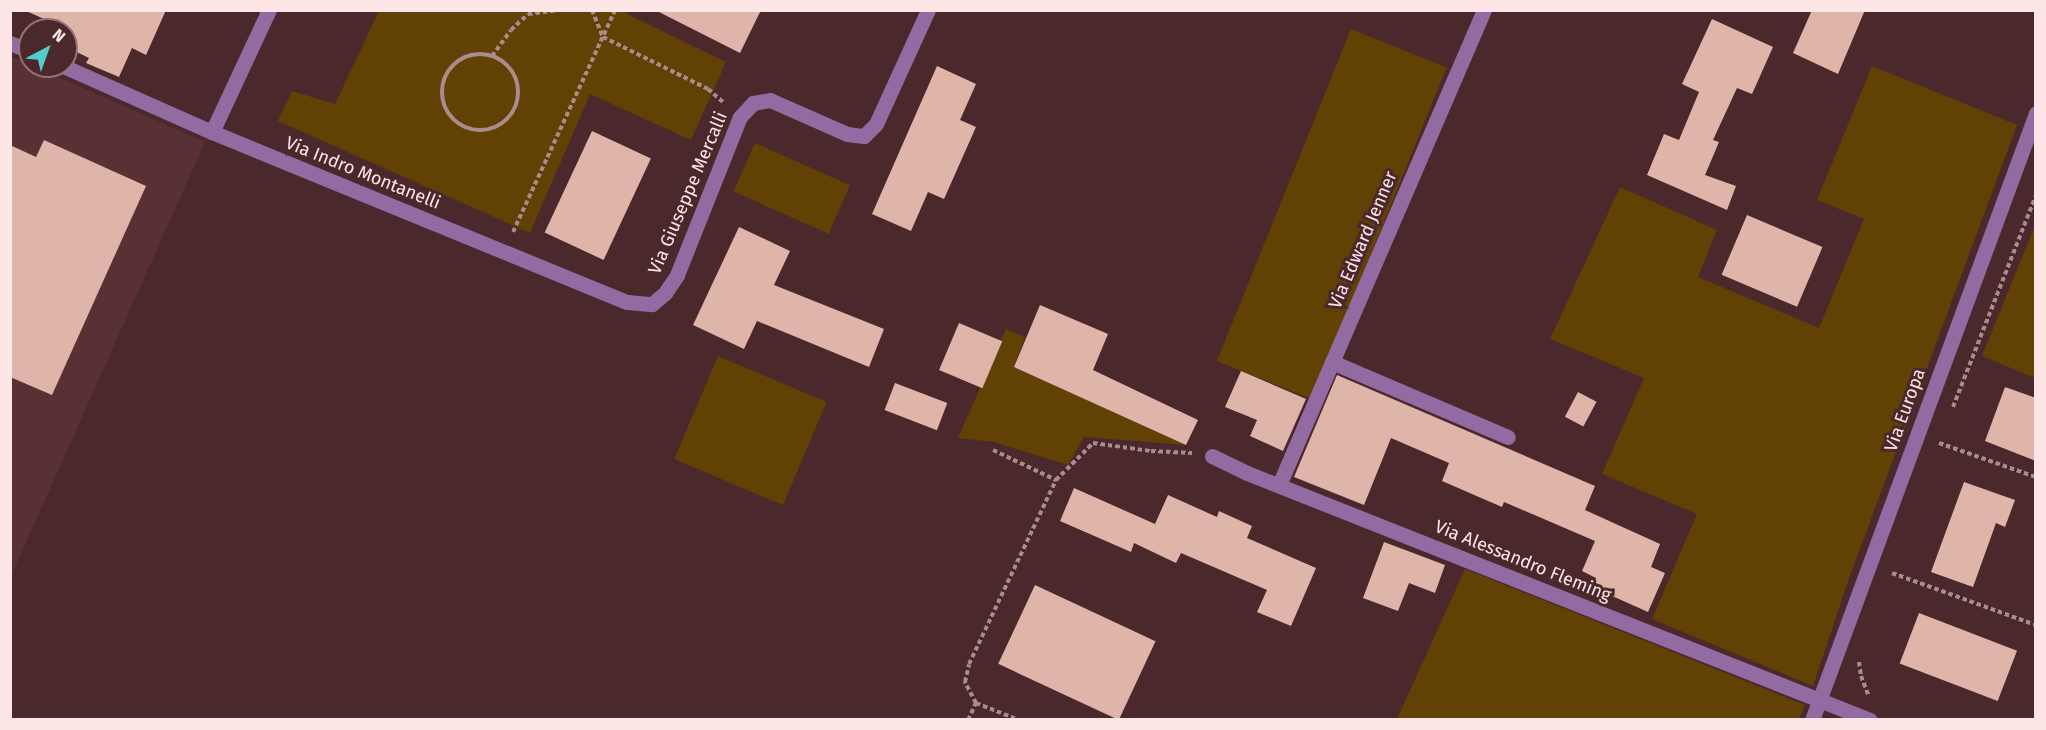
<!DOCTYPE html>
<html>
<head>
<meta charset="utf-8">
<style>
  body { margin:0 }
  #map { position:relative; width:2046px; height:730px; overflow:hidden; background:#4b282b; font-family:"Fira Sans",sans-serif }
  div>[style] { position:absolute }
  .built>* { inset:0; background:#593034 }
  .green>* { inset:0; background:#624105; transform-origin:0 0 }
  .building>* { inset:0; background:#dfb4a9; transform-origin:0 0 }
  .path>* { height:4px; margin-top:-2px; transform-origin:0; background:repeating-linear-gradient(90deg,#aa8c8e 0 4.5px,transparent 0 7.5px) }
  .path>.ring { margin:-2px; padding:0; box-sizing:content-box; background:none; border:4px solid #aa8c8e; border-radius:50% }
  .minor>* { height:15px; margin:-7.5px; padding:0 7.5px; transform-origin:7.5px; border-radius:7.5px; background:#926ba3 }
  span { translate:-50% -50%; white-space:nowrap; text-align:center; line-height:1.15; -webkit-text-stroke:6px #4b282b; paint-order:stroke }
  .street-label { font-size:18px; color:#fee6e7 }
  .frame { position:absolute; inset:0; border:12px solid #fee6e7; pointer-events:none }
  .north { position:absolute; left:18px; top:18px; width:60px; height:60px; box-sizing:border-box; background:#4b282b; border:2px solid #937476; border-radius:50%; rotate:41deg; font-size:16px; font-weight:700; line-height:24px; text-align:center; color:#fee6e7 }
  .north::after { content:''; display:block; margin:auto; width:21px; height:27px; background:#52cdcd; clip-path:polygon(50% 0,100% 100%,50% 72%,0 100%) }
</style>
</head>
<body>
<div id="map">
  <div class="built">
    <div style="clip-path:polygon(11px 56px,205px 142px,11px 576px)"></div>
  </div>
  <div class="green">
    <div style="clip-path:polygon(379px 11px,628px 11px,627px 14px,726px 62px,691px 140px,590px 94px,530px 233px,278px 121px,292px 91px,335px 104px)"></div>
    <div style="left:1351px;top:29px;width:103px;height:358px;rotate:22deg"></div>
    <div style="clip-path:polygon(1872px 66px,2017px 125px,1848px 581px,1813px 686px,1652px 619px,1697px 514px,1602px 474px,1644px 378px,1550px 339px,1620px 187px,1717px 230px,1698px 277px,1819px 328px,1864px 219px,1817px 200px)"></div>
    <div style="left:755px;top:143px;width:104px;height:53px;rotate:24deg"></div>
    <div style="clip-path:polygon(2035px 225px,2036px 378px,2035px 378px,1982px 356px)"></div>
    <div style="clip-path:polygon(1006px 329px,1025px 337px,1014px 367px,1186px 445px,1084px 437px,1068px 465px,994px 442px,958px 438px)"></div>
    <div style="left:718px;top:356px;width:118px;height:112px;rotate:23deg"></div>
    <div style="clip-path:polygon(1465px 569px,1805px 705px,1799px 719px,1397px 719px)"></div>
  </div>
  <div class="building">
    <div style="clip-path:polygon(24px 10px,166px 10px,146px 55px,132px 48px,119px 77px,86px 63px,89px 58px,66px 47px,66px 29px)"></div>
    <div style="clip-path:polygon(655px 10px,761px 10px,740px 53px)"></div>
    <div style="clip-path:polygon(1812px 10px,1865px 10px,1838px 74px,1793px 53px)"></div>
    <div style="clip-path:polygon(1712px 19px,1773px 47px,1752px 94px,1737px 88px,1713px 140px,1719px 142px,1705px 175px,1736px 186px,1727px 210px,1647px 175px,1664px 134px,1679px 140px,1699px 92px,1682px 84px)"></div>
    <div style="clip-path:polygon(937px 66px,976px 84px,960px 120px,976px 127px,944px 199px,928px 192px,911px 231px,872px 214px)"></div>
    <div style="left:592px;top:131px;width:65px;height:112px;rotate:25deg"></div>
    <div style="clip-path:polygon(44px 140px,146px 186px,52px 395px,10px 377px,10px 145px,36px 157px)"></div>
    <div style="left:1747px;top:215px;width:82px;height:65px;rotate:23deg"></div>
    <div style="clip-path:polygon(739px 227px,790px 251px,774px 285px,884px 329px,869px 367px,757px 321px,744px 349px,693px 325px)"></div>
    <div style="clip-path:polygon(1040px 305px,1108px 334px,1093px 370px,1198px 420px,1186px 445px,1014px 367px)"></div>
    <div style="left:959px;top:323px;width:47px;height:51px;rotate:23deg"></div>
    <div style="clip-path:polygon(1241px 371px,1306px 399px,1283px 451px,1250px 436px,1257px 420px,1225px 407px)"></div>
    <div style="clip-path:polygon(1337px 375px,1595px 486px,1585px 510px,1660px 544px,1651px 567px,1665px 573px,1648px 612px,1592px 587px,1596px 578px,1582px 571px,1595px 541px,1504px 502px,1502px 507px,1442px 481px,1449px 463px,1391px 438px,1364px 505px,1294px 477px)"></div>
    <div style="left:895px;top:383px;width:56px;height:29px;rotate:21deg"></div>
    <div style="clip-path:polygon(2005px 387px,2036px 398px,2036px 461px,1985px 441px)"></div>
    <div style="left:1578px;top:392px;width:21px;height:28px;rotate:28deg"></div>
    <div style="clip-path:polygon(1964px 482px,2015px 500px,2005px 527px,1996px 523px,1973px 587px,1931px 572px)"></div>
    <div style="clip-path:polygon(1074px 488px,1155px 524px,1168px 495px,1217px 517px,1219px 511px,1252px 526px,1247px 538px,1316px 568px,1291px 626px,1257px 612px,1267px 590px,1181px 553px,1176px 563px,1134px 543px,1131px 552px,1060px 521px)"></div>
    <div style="clip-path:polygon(1384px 542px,1445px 565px,1435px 593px,1409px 583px,1398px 611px,1363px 598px)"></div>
    <div style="left:1035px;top:585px;width:133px;height:87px;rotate:25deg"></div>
    <div style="left:1919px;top:613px;width:105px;height:54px;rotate:21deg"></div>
  </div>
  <div class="path">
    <div style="left:592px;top:10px;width:29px;rotate:68deg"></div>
    <div style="left:603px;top:37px;width:117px;rotate:26.3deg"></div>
    <div style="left:708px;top:89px;width:21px;rotate:41deg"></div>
    <div class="ring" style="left:442px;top:54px;width:72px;height:72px"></div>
    <div style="left:492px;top:56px;width:32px;rotate:-54deg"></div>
    <div style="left:511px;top:30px;width:23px;rotate:-43deg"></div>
    <div style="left:528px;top:14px;width:34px;rotate:-7deg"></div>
    <div style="left:513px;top:232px;width:244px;rotate:-65.3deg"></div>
    <div style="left:1953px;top:407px;width:228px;rotate:-68.6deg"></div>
    <div style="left:1939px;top:443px;width:103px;rotate:19.3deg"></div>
    <div style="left:993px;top:450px;width:70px;rotate:25.5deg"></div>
    <div style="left:1892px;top:573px;width:153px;rotate:19.9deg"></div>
    <div style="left:1859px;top:662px;width:14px;rotate:82deg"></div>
    <div style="left:1861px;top:676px;width:22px;rotate:69deg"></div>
    <div style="left:976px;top:703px;width:46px;rotate:21.6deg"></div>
    <div style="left:968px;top:720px;width:19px;rotate:-65deg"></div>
    <div style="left:976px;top:703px;width:24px;rotate:-118deg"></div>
    <div style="left:965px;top:682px;width:18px;rotate:-77deg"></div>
    <div style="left:969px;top:664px;width:204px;rotate:-64.7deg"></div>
    <div style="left:1056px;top:480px;width:52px;rotate:-45deg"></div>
    <div style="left:1093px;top:443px;width:59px;rotate:7.9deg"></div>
    <div style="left:1151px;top:451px;width:41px;rotate:2.8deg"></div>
  </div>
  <div class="minor">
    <div style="left:10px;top:43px;width:22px;rotate:22deg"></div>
    <div style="left:63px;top:66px;width:163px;rotate:23.9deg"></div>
    <div style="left:212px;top:132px;width:448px;rotate:22.3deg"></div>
    <div style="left:627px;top:302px;width:25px;rotate:5deg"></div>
    <div style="left:652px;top:304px;width:17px;rotate:-40deg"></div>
    <div style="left:665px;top:293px;width:22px;rotate:-56deg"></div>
    <div style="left:677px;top:275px;width:170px;rotate:-68.3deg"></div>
    <div style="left:740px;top:117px;width:19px;rotate:-47deg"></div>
    <div style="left:753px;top:103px;width:17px;rotate:-10deg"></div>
    <div style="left:770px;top:100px;width:84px;rotate:23.8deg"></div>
    <div style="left:847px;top:134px;width:17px;rotate:7deg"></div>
    <div style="left:864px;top:136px;width:17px;rotate:-45deg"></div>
    <div style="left:876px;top:124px;width:125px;rotate:-65.5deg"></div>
    <div style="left:212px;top:132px;width:135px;rotate:-65deg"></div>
    <div style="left:1332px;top:362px;width:191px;rotate:23.1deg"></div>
    <div style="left:1212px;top:456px;width:39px;rotate:26deg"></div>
    <div style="left:1247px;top:473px;width:670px;rotate:21.63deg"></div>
    <div style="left:1279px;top:485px;width:517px;rotate:-66.66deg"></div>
    <div style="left:1812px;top:720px;width:647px;rotate:-69.74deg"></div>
  </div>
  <div class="street-label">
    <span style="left:363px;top:173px;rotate:22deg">Via Indro Montanelli</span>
    <span style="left:688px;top:193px;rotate:-67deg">Via Giuseppe Mercalli</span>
    <span style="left:1363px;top:240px;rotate:-67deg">Via Edward Jenner</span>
    <span style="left:1905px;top:410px;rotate:-70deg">Via Europa</span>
    <span style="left:1523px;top:561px;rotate:22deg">Via Alessandro Fleming</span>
  </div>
  <div class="frame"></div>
  <div class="north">N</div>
</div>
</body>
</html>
